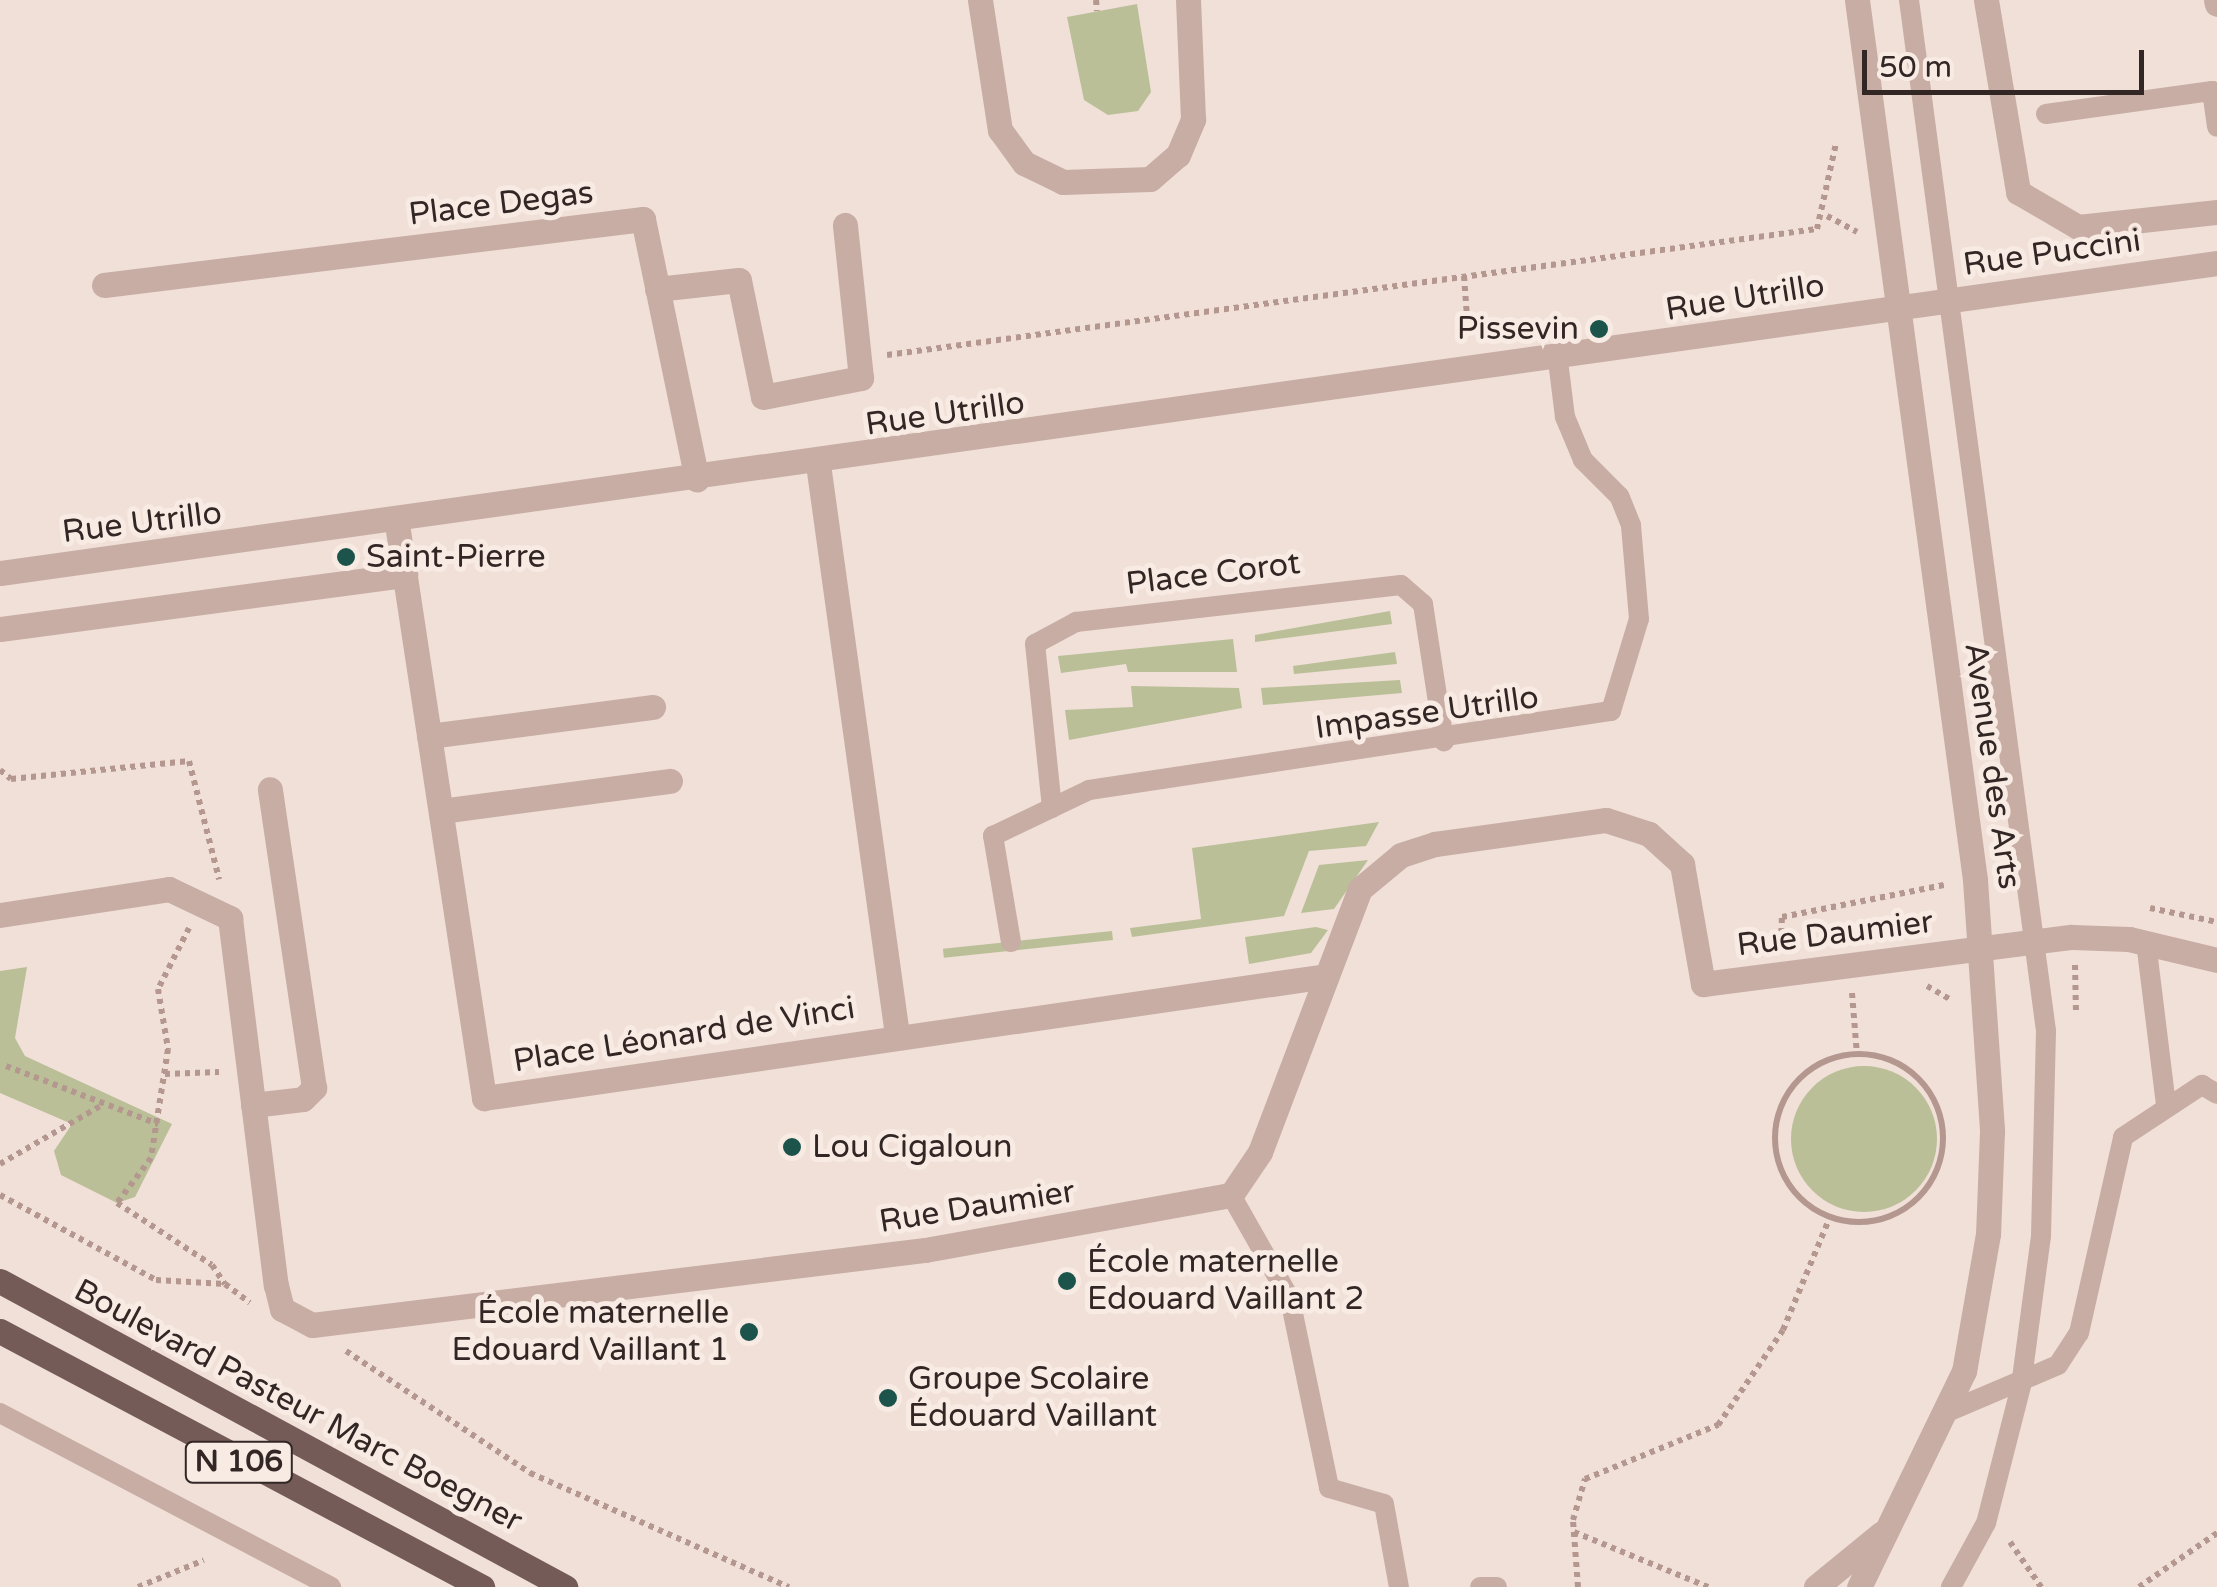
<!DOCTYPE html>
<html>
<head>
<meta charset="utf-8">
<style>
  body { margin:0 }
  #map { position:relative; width:2217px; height:1587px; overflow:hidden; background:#f0e0d8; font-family:"Varela Round",sans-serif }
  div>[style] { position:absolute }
  .green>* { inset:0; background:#babf98; transform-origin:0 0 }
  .round { border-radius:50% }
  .path>* { height:6px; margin-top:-3px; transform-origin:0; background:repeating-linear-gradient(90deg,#b4978f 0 5px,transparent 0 10px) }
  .path>.ring { margin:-3px; padding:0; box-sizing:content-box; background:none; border:6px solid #b4978f; border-radius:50% }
  .lane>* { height:20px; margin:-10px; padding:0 10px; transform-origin:10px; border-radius:10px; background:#c8ada4 }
  .street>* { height:25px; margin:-12.5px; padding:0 12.5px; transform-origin:12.5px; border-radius:12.5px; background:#c8ada4 }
  .primary>* { height:25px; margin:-12.5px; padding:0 12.5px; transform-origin:12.5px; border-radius:12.5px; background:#755b57 }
  .dots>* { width:28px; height:28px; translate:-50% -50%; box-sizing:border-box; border:5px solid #f8ebe4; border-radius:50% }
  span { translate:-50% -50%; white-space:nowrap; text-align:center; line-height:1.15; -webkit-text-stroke:10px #f8ebe4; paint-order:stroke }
  .shield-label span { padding:2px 8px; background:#f8ebe4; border:2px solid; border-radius:8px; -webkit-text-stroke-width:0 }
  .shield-label { font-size:30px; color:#332726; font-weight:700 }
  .street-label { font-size:32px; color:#332726 }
  .poi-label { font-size:32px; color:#332726 }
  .right { translate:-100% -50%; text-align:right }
  .left { translate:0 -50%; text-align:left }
  .scale { position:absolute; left:1862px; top:50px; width:282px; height:45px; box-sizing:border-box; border:5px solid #332726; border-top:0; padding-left:12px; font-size:30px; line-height:35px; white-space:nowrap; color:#332726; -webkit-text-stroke:8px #f8ebe4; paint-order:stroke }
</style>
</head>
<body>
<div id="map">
  <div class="green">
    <div style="clip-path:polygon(1137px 4px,1151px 92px,1138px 111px,1108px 115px,1084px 100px,1067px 17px)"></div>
    <div style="clip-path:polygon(1390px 611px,1392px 624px,1255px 642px,1255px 635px)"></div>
    <div style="clip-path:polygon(1233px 639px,1237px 672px,1128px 672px,1126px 664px,1061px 673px,1058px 656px)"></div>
    <div style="clip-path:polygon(1395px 652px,1397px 664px,1294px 674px,1293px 666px)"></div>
    <div style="clip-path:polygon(1400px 680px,1402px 693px,1263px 705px,1261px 688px)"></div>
    <div style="clip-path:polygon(1131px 686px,1239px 688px,1242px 708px,1069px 740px,1065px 710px,1133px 707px)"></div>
    <div style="clip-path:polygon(1379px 822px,1366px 846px,1309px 851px,1284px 916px,1132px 937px,1130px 928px,1201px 919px,1192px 848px)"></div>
    <div style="clip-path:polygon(1368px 860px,1334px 909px,1301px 913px,1319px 865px)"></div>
    <div style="clip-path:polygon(1316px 927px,1328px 930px,1311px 953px,1249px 964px,1245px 937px)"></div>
    <div style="left:1112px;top:931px;width:9px;height:170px;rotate:84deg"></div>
    <div style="clip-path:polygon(27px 967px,15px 1038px,25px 1056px,172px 1124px,135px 1197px,117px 1203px,61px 1175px,54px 1151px,72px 1124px,0 1093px,0 971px)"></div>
    <div class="round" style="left:1791px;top:1066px;width:146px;height:146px"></div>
  </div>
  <div class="path">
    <div style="left:1096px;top:0;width:11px;rotate:85deg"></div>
    <div style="left:1827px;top:216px;width:34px;rotate:28deg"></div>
    <div style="left:1464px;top:276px;width:54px;rotate:85.8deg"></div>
    <div style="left:1468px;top:330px;width:21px;rotate:-3deg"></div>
    <div style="left:1489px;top:329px;width:8px;rotate:83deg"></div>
    <div style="left:887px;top:355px;width:938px;rotate:-7.72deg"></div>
    <div style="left:1817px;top:229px;width:88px;rotate:-77.5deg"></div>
    <div style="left:0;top:770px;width:14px;rotate:39deg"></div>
    <div style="left:11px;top:779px;width:179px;rotate:-5.8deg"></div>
    <div style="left:189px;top:761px;width:122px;rotate:75.7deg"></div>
    <div style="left:2150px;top:908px;width:68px;rotate:11.8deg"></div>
    <div style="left:189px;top:928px;width:68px;rotate:116.9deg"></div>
    <div style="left:158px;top:989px;width:61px;rotate:80.5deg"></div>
    <div style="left:168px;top:1049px;width:110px;rotate:98.9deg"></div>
    <div style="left:151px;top:1158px;width:56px;rotate:127.1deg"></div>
    <div style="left:117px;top:1203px;width:113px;rotate:33.1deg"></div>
    <div style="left:212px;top:1265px;width:23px;rotate:56deg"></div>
    <div style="left:1781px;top:943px;width:26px;rotate:-88deg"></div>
    <div style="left:1782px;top:917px;width:165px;rotate:-11.2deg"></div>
    <div style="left:2075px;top:965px;width:48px;rotate:88.8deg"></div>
    <div style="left:1927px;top:986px;width:28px;rotate:30deg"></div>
    <div style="left:1852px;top:993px;width:62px;rotate:85.4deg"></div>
    <div class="ring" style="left:1775px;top:1054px;width:162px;height:162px"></div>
    <div style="left:6px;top:1066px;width:163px;rotate:20.9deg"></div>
    <div style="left:165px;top:1074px;width:54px;rotate:-2.1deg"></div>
    <div style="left:0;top:1164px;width:118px;rotate:-30deg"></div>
    <div style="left:0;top:1195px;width:178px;rotate:28.6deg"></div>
    <div style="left:156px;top:1280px;width:69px;rotate:3.3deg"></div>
    <div style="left:225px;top:1284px;width:31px;rotate:37deg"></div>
    <div style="left:346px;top:1351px;width:221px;rotate:33.5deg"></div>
    <div style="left:530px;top:1473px;width:283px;rotate:23.8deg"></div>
    <div style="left:1574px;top:1532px;width:145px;rotate:22.3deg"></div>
    <div style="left:2010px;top:1542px;width:55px;rotate:55.4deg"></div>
    <div style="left:138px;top:1587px;width:71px;rotate:-22.2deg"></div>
    <div style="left:1578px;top:1587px;width:67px;rotate:-94.3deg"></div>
    <div style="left:1573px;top:1520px;width:43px;rotate:-73.7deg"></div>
    <div style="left:1585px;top:1479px;width:144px;rotate:-22.1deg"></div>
    <div style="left:1718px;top:1425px;width:115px;rotate:-55.6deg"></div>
    <div style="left:1783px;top:1330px;width:122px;rotate:-67.4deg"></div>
    <div style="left:2139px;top:1587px;width:95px;rotate:-34.7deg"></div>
  </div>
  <div class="lane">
    <div style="left:1909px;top:0;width:1040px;rotate:82.43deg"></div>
    <div style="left:2046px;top:1031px;width:205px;rotate:91.4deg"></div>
    <div style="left:2041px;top:1236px;width:151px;rotate:97.6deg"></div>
    <div style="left:2021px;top:1386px;width:141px;rotate:104.3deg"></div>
    <div style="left:1986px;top:1523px;width:73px;rotate:118.7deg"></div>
    <div style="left:2046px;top:114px;width:168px;rotate:-7.9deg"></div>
    <div style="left:2212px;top:91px;width:36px;rotate:82deg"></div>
    <div style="left:1052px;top:808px;width:165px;rotate:-95.9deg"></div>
    <div style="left:1035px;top:644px;width:47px;rotate:-28.2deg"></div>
    <div style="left:1076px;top:622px;width:327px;rotate:-6.5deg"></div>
    <div style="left:1401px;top:585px;width:29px;rotate:41deg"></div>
    <div style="left:1423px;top:604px;width:139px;rotate:81.3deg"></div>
    <div style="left:1011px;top:942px;width:108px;rotate:-99.6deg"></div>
    <div style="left:993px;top:836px;width:106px;rotate:-25.6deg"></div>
    <div style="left:1089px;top:790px;width:528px;rotate:-8.61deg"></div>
    <div style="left:1611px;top:711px;width:96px;rotate:-73.1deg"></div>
    <div style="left:1639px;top:619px;width:94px;rotate:-94.9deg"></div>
    <div style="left:1631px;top:525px;width:31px;rotate:-112deg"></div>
    <div style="left:1619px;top:496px;width:51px;rotate:-135deg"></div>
    <div style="left:1583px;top:460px;width:47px;rotate:-112.7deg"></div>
    <div style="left:1565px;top:417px;width:56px;rotate:-97.1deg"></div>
    <div style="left:2146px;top:942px;width:163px;rotate:83deg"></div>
    <div style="left:1231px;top:1195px;width:120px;rotate:60.4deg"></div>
    <div style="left:1290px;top:1299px;width:193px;rotate:78.3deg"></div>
    <div style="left:1329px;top:1488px;width:57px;rotate:16.2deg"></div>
    <div style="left:1384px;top:1504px;width:84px;rotate:79.8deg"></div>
    <div style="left:1952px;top:1410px;width:115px;rotate:-23deg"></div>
    <div style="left:2058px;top:1365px;width:38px;rotate:-57deg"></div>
    <div style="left:2079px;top:1333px;width:201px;rotate:-77.3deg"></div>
    <div style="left:2123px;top:1137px;width:95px;rotate:-33.4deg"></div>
    <div style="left:2202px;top:1085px;width:17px;rotate:31deg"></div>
    <div style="left:0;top:1413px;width:374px;rotate:27.7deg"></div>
    <div style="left:1480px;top:1587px;width:17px"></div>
  </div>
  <div class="street">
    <div style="left:980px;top:0;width:132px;rotate:81.3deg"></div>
    <div style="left:1000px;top:130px;width:41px;rotate:54deg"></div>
    <div style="left:1024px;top:163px;width:43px;rotate:26deg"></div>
    <div style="left:1063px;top:182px;width:87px;rotate:-2deg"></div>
    <div style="left:1150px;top:179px;width:37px;rotate:-41deg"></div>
    <div style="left:1178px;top:155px;width:39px;rotate:-67deg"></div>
    <div style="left:1193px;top:119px;width:119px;rotate:-92.4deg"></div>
    <div style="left:1857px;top:0;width:888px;rotate:82.36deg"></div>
    <div style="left:1975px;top:880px;width:252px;rotate:86.1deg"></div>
    <div style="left:1992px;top:1131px;width:103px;rotate:92.2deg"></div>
    <div style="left:1988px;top:1234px;width:139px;rotate:99.9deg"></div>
    <div style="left:1964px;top:1371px;width:240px;rotate:115.9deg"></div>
    <div style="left:1986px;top:0;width:195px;rotate:80.5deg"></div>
    <div style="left:2018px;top:192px;width:69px;rotate:30.3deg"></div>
    <div style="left:2078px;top:227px;width:140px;rotate:-6.2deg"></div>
    <div style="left:2216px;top:0;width:4px;rotate:76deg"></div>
    <div style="left:104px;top:285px;width:543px;rotate:-6.98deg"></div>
    <div style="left:643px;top:219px;width:266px;rotate:78.3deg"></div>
    <div style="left:657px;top:289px;width:82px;rotate:-6.3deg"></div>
    <div style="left:739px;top:280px;width:119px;rotate:78.4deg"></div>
    <div style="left:763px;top:397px;width:100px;rotate:-11deg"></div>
    <div style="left:861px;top:378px;width:154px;rotate:-96deg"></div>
    <div style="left:818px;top:464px;width:576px;rotate:82.12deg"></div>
    <div style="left:397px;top:524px;width:581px;rotate:81.38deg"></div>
    <div style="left:484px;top:1098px;width:851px;rotate:-8.24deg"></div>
    <div style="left:0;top:573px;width:2239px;rotate:-7.96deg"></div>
    <div style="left:0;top:629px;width:409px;rotate:-7.6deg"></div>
    <div style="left:429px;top:736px;width:226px;rotate:-7.4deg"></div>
    <div style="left:441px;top:811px;width:231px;rotate:-7.5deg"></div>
    <div style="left:0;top:915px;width:171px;rotate:-8.7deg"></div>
    <div style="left:169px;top:889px;width:68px;rotate:25.4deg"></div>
    <div style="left:230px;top:918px;width:370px;rotate:82.9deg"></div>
    <div style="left:276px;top:1285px;width:25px;rotate:76deg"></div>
    <div style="left:282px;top:1309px;width:34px;rotate:28deg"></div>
    <div style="left:312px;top:1325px;width:618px;rotate:-6.98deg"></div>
    <div style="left:925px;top:1250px;width:311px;rotate:-10.2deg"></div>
    <div style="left:1231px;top:1195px;width:52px;rotate:-56deg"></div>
    <div style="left:1260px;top:1152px;width:281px;rotate:-69.2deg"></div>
    <div style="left:1360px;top:889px;width:53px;rotate:-39.7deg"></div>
    <div style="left:1401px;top:855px;width:36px;rotate:-18deg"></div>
    <div style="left:1435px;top:844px;width:173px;rotate:-8deg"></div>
    <div style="left:1606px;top:820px;width:45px;rotate:18deg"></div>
    <div style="left:1649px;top:834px;width:45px;rotate:42.3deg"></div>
    <div style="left:1682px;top:864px;width:122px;rotate:80.1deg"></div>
    <div style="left:1703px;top:984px;width:372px;rotate:-7.3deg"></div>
    <div style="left:2072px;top:937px;width:57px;rotate:2deg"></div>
    <div style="left:2129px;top:939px;width:90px;rotate:13.4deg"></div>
    <div style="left:253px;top:1105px;width:50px;rotate:-6.8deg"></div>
    <div style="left:303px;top:1099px;width:16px;rotate:-45deg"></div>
    <div style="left:314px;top:1088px;width:302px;rotate:-98.4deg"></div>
    <div style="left:1816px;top:1587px;width:85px;rotate:-39.3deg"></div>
  </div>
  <div class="primary">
    <div style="left:0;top:1281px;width:643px;rotate:28.44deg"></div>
    <div style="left:0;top:1331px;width:546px;rotate:27.97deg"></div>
  </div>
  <div class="dots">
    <div style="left:1599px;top:329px;background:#1c544c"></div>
    <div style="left:346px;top:557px;background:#1c544c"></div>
    <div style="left:792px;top:1147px;background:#1c544c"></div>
    <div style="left:1067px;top:1281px;background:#1c544c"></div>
    <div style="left:749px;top:1332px;background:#1c544c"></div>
    <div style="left:888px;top:1398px;background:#1c544c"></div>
  </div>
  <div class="shield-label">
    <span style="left:239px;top:1462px">N 106</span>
  </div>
  <div class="street-label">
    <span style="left:501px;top:204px;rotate:-7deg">Place Degas</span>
    <span style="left:2052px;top:253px;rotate:-8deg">Rue Puccini</span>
    <span style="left:1745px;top:298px;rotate:-9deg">Rue Utrillo</span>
    <span style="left:945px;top:414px;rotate:-8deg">Rue Utrillo</span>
    <span style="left:142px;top:523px;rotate:-7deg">Rue Utrillo</span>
    <span style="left:1213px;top:574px;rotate:-7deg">Place Corot</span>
    <span style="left:1427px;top:713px;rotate:-8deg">Impasse Utrillo</span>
    <span style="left:1992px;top:766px;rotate:82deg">Avenue des Arts</span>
    <span style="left:1835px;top:934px;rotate:-7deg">Rue Daumier</span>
    <span style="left:684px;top:1035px;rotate:-9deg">Place Léonard de Vinci</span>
    <span style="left:977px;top:1207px;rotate:-9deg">Rue Daumier</span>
    <span style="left:298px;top:1406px;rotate:28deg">Boulevard Pasteur Marc Boegner</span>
  </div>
  <div class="poi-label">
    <span class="right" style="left:1579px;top:329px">Pissevin</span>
    <span class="left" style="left:366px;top:557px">Saint-Pierre</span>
    <span class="left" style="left:812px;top:1147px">Lou Cigaloun</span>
    <span class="left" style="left:1087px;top:1281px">École maternelle<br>Edouard Vaillant 2</span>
    <span class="right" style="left:729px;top:1332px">École maternelle<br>Edouard Vaillant 1</span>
    <span class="left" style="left:908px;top:1398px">Groupe Scolaire<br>Édouard Vaillant</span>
  </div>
  <div class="scale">50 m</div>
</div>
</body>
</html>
